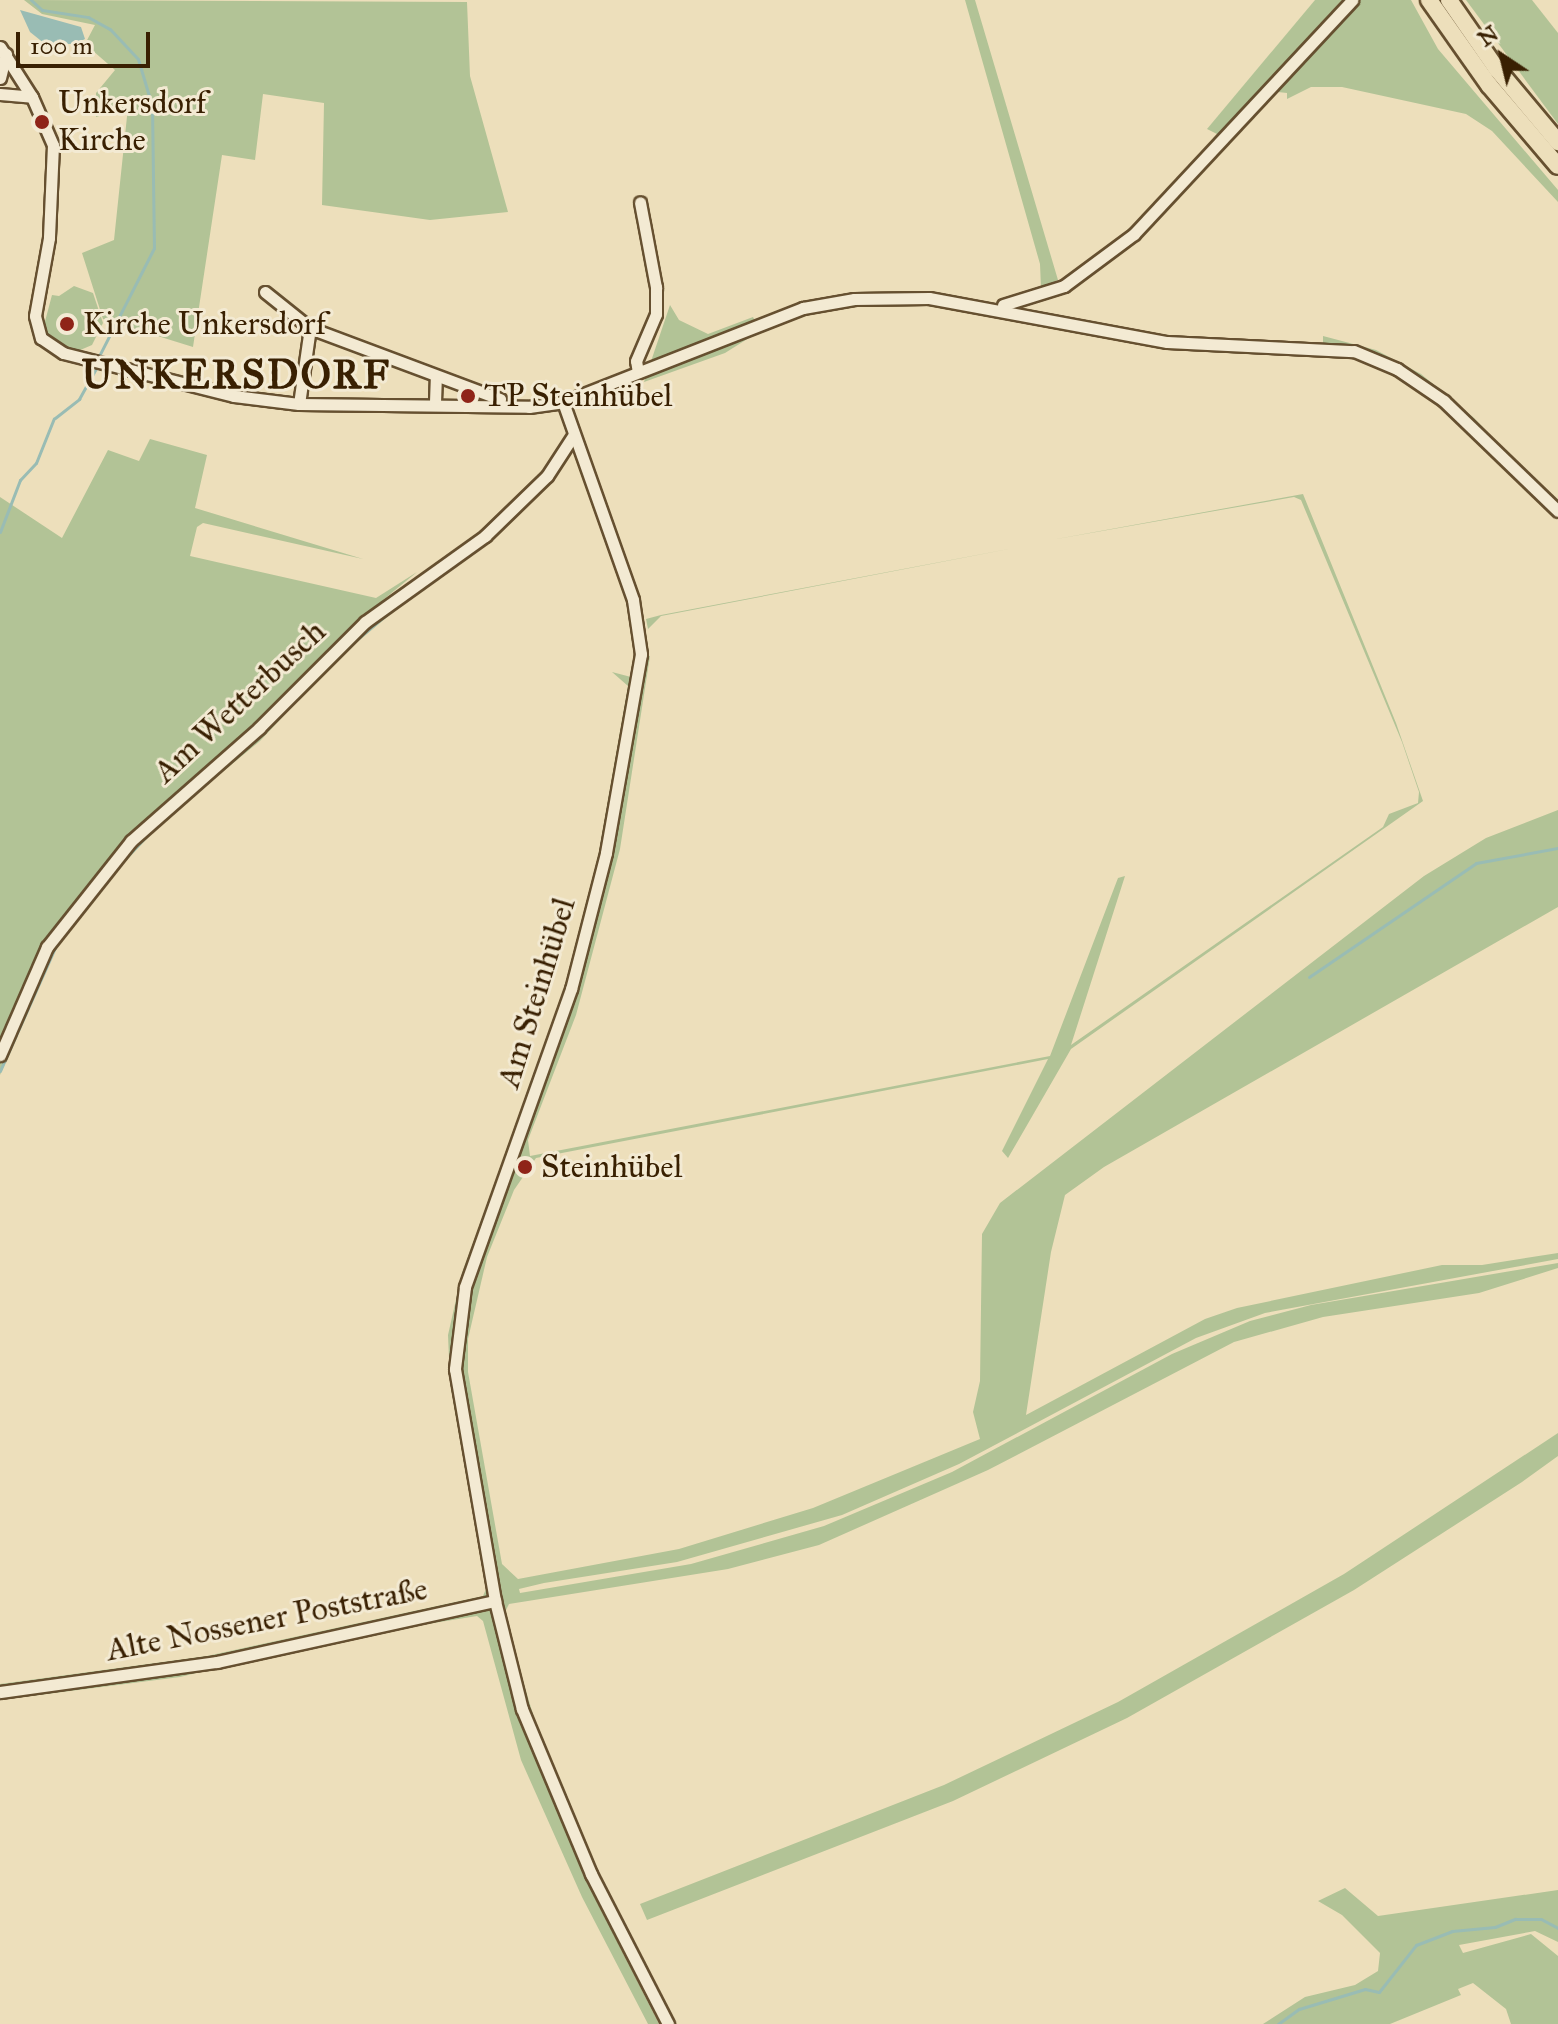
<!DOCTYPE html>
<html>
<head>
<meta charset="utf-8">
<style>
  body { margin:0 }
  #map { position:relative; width:1558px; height:2024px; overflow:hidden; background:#eddfbb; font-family:"IM FELL Great Primer",serif }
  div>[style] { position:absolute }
  .green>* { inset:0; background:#b2c396 }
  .water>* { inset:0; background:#99bcb4 }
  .stream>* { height:3px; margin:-1.5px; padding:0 1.5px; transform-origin:1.5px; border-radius:1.5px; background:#99bcb4 }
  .roads { filter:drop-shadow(2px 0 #665030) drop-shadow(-2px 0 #665030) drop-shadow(0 2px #665030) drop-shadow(0 -2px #665030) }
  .minor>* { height:11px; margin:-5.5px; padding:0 5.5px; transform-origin:5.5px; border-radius:5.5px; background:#f3ead3 }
  .highway>* { height:16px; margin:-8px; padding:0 8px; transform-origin:8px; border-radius:8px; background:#eddfbb }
  .dots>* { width:22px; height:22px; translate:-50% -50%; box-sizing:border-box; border:4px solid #f3ead3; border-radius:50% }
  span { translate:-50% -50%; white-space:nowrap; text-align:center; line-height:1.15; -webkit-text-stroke:6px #f3ead3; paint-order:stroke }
  .poi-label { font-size:32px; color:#392002 }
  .left { translate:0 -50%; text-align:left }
  .street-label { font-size:32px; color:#392002 }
  .district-label { font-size:40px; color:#392002; font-weight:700; letter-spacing:2px }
  .north { position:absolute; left:1462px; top:16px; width:80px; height:80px; -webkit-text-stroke:6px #f3ead3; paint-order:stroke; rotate:325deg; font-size:22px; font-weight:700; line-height:32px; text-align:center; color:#392002 }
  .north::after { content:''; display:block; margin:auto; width:28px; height:36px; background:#392002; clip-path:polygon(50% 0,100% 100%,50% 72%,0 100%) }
  .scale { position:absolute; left:16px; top:32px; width:134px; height:36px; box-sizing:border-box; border:4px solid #392002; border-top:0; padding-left:10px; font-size:24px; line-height:28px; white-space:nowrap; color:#392002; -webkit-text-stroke:6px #f3ead3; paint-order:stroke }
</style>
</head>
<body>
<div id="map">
  <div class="green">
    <div style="clip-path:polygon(24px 0,467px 2px,470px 76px,508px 212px,430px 220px,322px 205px,324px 103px,263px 94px,255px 160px,222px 155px,193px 347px,103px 319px,82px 253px,114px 240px,128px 107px,96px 117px,96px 93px,115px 70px,85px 44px,95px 25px,42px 14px)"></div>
    <div style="clip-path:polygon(965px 0,975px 0,1058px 280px,1041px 288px,1040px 264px)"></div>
    <div style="clip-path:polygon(1315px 0,1342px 0,1219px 135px,1207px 129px)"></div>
    <div style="clip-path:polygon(1361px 0,1411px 0,1438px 49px,1558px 190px,1558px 202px,1492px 131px,1466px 114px,1342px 87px,1311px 87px,1287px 99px,1287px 93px,1278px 92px)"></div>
    <div style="clip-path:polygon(1466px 0,1532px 0,1558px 33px,1558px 124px)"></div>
    <div style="clip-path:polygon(74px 286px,93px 293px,103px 323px,92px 345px,78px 351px,53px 341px,43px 329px,52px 295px,59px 296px)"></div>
    <div style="clip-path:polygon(670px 305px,679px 320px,708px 334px,753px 317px,760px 331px,725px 353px,644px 382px)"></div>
    <div style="clip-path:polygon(1323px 336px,1376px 350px,1421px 374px,1474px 418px,1558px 506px,1470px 421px,1353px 348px,1323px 343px)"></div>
    <div style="clip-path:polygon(150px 439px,207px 455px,195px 508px,363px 559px,203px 523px,197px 527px,190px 556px,376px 598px,417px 572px,383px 600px,399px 607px,336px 660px,260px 741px,164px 820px,103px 886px,57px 946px,0 1075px,0 497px,62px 538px,108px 450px,139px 461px)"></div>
    <div style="clip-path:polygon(1303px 494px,1396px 723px,1423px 801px,1071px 1049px,1008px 1158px,1002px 1151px,1048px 1059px,536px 1158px,514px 1190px,487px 1257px,468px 1339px,468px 1372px,502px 1564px,518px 1579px,679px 1549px,813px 1508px,980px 1439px,973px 1412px,980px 1381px,982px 1234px,1000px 1203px,1424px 876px,1486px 838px,1558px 810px,1558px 907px,1104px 1167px,1065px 1195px,1051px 1252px,1026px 1415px,1205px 1319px,1237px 1308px,1442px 1265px,1482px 1265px,1558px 1253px,1558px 1259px,1265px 1313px,1196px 1338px,959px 1464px,842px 1515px,677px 1562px,544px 1583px,519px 1589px,520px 1593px,691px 1564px,824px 1526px,952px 1472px,1172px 1354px,1250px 1321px,1311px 1305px,1558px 1263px,1558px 1268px,1479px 1293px,1323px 1317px,1234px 1342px,988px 1470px,819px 1545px,728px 1569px,509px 1604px,505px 1612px,511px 1641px,544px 1751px,597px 1874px,674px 2024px,599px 1884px,590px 1888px,659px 2024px,648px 2024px,582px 1897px,521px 1760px,483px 1621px,477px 1616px,341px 1638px,180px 1677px,0 1700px,0 1684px,207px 1656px,483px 1596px,486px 1589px,450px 1382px,448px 1335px,462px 1273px,560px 1006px,595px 874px,628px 686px,612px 672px,631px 677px,636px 654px,650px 656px,620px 849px,576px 1015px,528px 1140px,530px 1156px,1050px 1056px,1118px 878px,1125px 876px,1071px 1045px,1383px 827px,1389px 814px,1418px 803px,1419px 792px,1402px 742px,1301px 500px,1294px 497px,1051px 540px)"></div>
    <div style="clip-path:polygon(1040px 543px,661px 616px,648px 629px,646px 619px,661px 615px)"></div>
    <div style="clip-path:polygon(1558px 1433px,1558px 1456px,1522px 1482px,1354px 1590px,1127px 1718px,953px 1801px,647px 1920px,640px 1904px,944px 1785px,1118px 1702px,1344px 1574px)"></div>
    <div style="clip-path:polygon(1345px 1888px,1378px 1916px,1558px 1890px,1558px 1942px,1535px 1931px,1459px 1945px,1463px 1953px,1531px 1934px,1558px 1956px,1558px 2024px,1511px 2024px,1506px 2009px,1473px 1983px,1458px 1989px,1461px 1995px,1390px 2024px,1263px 2024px,1305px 1997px,1355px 1985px,1378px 1971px,1380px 1953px,1342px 1915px,1318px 1901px)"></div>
  </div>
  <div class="water">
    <div style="clip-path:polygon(20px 10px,81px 27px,85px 39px,75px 44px,45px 44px,30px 32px)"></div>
  </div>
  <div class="stream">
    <div style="left:31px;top:0;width:15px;rotate:42deg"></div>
    <div style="left:42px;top:10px;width:47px;rotate:8.7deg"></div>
    <div style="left:88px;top:17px;width:25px;rotate:29deg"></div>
    <div style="left:110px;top:29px;width:41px;rotate:47deg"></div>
    <div style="left:138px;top:59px;width:49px;rotate:73.4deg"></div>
    <div style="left:152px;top:106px;width:142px;rotate:89.2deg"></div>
    <div style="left:154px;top:248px;width:123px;rotate:117deg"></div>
    <div style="left:55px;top:418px;width:31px;rotate:-38deg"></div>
    <div style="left:79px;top:399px;width:38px;rotate:-61deg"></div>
    <div style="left:0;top:532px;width:56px;rotate:-69deg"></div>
    <div style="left:20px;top:480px;width:23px;rotate:-47deg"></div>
    <div style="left:36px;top:463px;width:48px;rotate:-68.2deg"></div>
    <div style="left:350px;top:645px;width:50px;rotate:-40.1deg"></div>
    <div style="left:226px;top:766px;width:91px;rotate:-43.7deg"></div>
    <div style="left:200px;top:788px;width:24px;rotate:-42deg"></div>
    <div style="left:116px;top:868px;width:57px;rotate:-46.4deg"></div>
    <div style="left:1309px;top:977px;width:202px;rotate:-34.3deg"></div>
    <div style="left:1476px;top:863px;width:83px;rotate:-10.4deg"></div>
    <div style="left:0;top:1071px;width:140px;rotate:-66deg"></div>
    <div style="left:1278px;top:2024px;width:26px;rotate:-36deg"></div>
    <div style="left:1299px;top:2009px;width:69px;rotate:-16.9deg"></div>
    <div style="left:1365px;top:1989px;width:14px;rotate:12deg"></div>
    <div style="left:1379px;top:1992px;width:60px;rotate:-51.8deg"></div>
    <div style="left:1416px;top:1945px;width:39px;rotate:-21deg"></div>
    <div style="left:1452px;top:1931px;width:43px;rotate:-5.3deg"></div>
    <div style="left:1495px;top:1927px;width:22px;rotate:-22deg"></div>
    <div style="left:1515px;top:1919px;width:26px"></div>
    <div style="left:1541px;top:1919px;width:19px;rotate:28deg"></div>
  </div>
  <div class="roads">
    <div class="minor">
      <div style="left:0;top:47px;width:59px;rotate:57.4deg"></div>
      <div style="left:32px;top:97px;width:52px;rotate:66.4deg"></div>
      <div style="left:53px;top:145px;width:93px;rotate:92.5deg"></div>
      <div style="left:49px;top:238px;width:79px;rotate:100.2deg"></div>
      <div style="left:35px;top:316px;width:23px;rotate:75deg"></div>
      <div style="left:41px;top:338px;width:27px;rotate:34deg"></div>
      <div style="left:63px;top:353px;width:176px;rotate:14.1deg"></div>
      <div style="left:234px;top:396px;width:65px;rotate:7deg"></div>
      <div style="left:299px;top:404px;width:230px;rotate:0.7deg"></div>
      <div style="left:529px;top:407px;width:34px;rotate:-8deg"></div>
      <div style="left:563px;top:402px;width:258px;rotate:-21.4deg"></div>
      <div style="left:803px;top:308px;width:52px;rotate:-10deg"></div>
      <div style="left:854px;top:299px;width:75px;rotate:-0.8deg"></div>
      <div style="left:929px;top:298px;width:242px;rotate:10.5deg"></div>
      <div style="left:1167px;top:342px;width:187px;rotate:2.8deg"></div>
      <div style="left:1354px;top:351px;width:47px;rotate:22.7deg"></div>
      <div style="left:1397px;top:369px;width:57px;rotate:34.2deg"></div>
      <div style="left:1444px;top:401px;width:158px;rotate:44deg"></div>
      <div style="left:0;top:78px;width:25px;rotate:-76deg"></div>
      <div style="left:0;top:94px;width:32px;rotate:5deg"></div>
      <div style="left:265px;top:292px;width:58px;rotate:38.7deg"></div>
      <div style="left:310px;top:328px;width:203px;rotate:20.5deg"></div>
      <div style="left:1003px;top:305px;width:64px;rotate:-17.3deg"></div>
      <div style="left:1064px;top:286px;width:87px;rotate:-36.6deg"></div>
      <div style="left:1134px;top:234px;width:320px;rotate:-47deg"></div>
      <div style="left:638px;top:372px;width:11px;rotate:-100deg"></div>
      <div style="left:636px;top:361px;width:51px;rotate:-66.9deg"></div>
      <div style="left:656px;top:314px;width:27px;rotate:-90deg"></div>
      <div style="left:656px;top:287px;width:86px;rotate:-100.7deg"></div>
      <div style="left:435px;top:402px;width:26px;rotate:-88deg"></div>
      <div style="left:563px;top:402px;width:210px;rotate:70.5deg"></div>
      <div style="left:633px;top:600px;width:55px;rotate:81.6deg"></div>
      <div style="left:641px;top:654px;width:202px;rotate:100deg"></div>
      <div style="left:606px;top:853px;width:140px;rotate:104.4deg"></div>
      <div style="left:571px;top:989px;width:316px;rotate:109.6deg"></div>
      <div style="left:465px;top:1287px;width:83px;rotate:97deg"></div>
      <div style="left:455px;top:1369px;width:235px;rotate:80.2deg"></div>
      <div style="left:495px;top:1601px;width:111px;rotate:76deg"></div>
      <div style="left:522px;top:1709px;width:179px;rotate:67.3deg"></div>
      <div style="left:591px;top:1874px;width:169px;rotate:62.8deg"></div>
      <div style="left:299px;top:404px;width:77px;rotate:-81.8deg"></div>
      <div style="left:0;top:1055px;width:118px;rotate:-66.5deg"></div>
      <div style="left:47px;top:947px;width:135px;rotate:-51.6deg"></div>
      <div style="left:131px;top:841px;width:171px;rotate:-41.4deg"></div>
      <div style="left:259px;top:728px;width:150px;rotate:-45deg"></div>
      <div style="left:365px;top:622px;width:148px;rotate:-35.6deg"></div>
      <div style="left:485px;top:536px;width:86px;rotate:-44.1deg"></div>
      <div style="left:547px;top:476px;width:48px;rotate:-57deg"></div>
      <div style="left:0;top:1692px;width:219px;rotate:-7.9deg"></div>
      <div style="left:217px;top:1662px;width:285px;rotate:-12.4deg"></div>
    </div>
    <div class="highway">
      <div style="left:1429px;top:0;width:104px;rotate:54.8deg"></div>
      <div style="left:1489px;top:85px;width:106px;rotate:49.6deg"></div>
      <div style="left:1449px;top:0;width:83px;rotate:55.3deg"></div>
      <div style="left:1496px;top:68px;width:97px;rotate:50deg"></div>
    </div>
  </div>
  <div class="dots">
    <div style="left:42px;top:122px;background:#8f2418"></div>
    <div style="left:67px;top:324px;background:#8f2418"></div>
    <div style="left:468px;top:396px;background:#8f2418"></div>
    <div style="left:525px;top:1167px;background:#8f2418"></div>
  </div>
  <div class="poi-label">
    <span class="left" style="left:58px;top:122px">Unkersdorf<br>Kirche</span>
    <span class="left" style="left:83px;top:324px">Kirche Unkersdorf</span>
    <span class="left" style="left:484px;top:396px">TP Steinhübel</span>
    <span class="left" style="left:541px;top:1167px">Steinhübel</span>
  </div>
  <div class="street-label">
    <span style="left:240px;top:702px;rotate:-43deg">Am Wetterbusch</span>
    <span style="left:537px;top:993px;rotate:-73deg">Am Steinhübel</span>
    <span style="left:267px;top:1620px;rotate:-11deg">Alte Nossener Poststraße</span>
  </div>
  <div class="district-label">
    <span style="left:236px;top:375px">UNKERSDORF</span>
  </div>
  <div class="north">N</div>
  <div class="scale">100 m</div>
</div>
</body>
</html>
